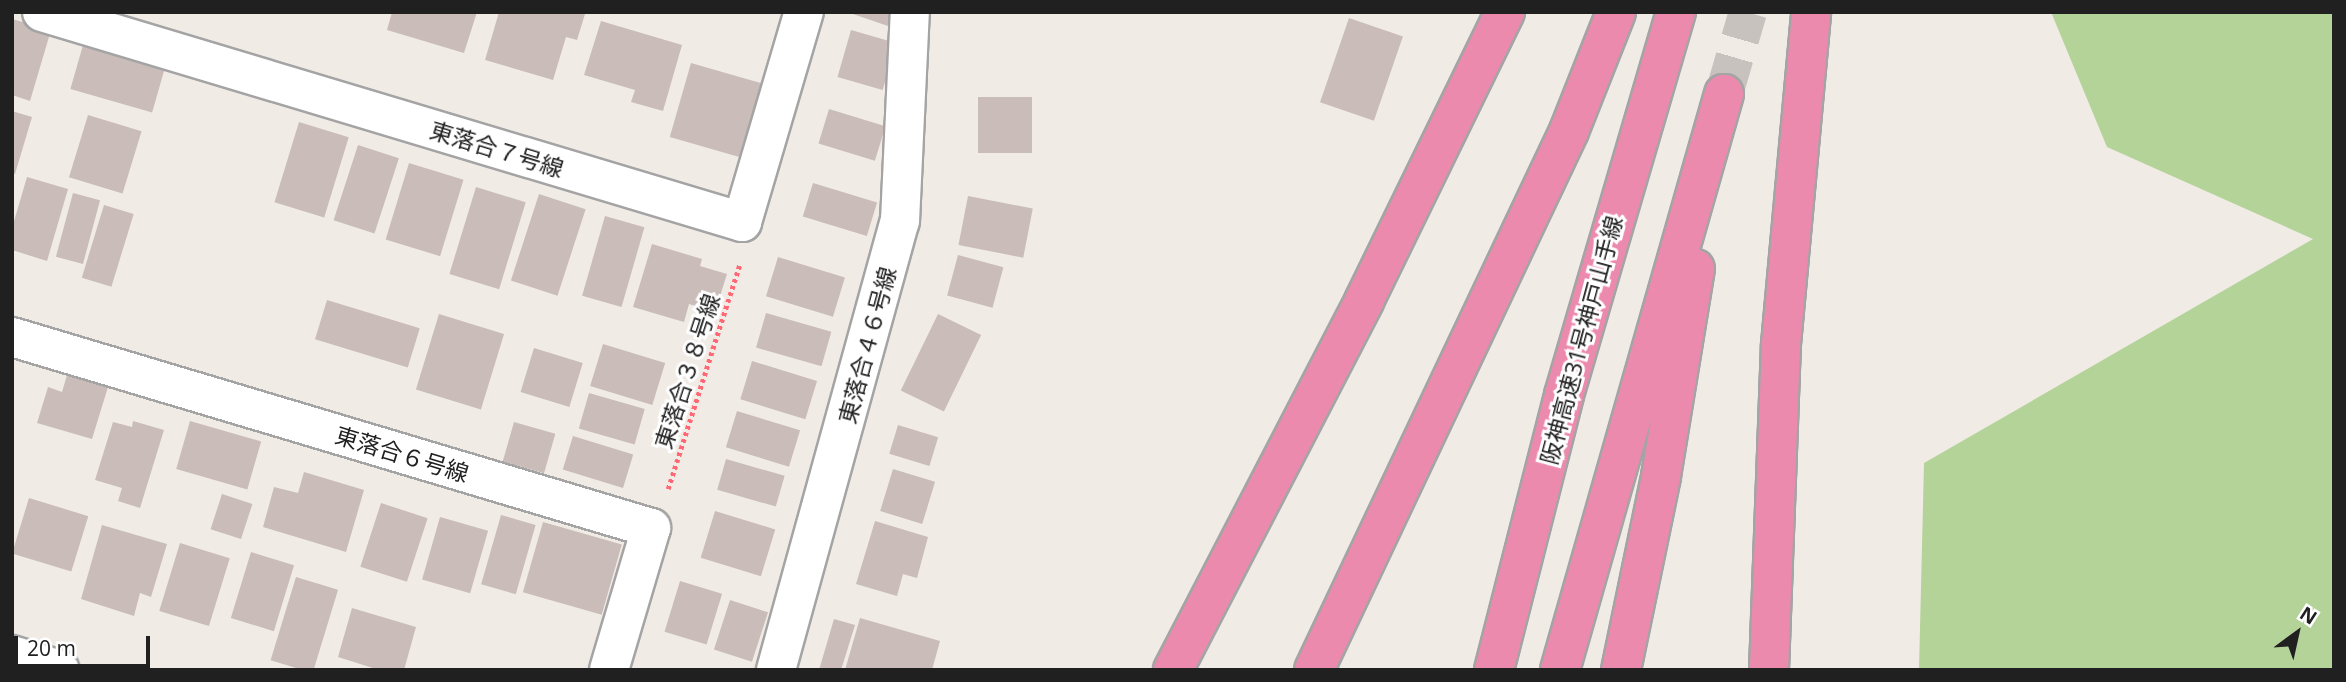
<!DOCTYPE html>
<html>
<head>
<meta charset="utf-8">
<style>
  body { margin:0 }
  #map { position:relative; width:2346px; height:682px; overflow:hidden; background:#f1ebe6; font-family:"Open Sans","Noto Sans JP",sans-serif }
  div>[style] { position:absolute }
  .forest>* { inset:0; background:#b4d398 }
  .building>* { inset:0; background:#c9bcb9; transform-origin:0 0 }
  .motorway-tunnel>* { height:38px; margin-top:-19px; transform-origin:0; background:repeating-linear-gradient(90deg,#c7c2be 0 38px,transparent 0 57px) }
  .path>* { height:4.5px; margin-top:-2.25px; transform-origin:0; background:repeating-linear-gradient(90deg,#ff6975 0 3.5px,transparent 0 7px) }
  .roads { filter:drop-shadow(2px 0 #a4a4a4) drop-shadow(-2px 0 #a4a4a4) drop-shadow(0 2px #a4a4a4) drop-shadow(0 -2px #a4a4a4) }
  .minor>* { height:38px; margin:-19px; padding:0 19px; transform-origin:19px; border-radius:19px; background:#fff }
  .motorway>* { height:38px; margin:-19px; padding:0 19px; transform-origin:19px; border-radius:19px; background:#ec8aae }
  span { translate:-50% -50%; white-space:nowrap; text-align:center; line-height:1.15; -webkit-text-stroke:6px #fff; paint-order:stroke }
  .street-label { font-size:23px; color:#202020 }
  .frame { position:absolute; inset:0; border:14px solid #202020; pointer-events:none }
  .north { position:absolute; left:2262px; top:598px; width:70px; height:70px; -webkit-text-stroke:5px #fff; paint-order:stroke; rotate:33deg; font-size:19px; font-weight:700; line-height:28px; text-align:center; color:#202020 }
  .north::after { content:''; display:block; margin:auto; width:24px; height:32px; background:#202020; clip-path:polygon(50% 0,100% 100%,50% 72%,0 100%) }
  .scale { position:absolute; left:14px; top:636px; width:136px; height:32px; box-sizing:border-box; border:4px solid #202020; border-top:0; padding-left:9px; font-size:21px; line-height:24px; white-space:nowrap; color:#202020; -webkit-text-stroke:5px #fff; paint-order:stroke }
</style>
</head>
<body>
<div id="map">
  <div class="forest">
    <div style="clip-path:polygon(2051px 12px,2334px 12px,2334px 670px,1919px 670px,1924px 463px,2313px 239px,2107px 147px)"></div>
  </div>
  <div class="building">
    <div style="clip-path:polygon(392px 12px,477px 12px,464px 53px,387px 30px)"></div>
    <div style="clip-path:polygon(499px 12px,585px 14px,577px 40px,566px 37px,553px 80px,485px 60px)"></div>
    <div style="clip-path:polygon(847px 12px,892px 12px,888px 26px)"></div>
    <div style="left:1349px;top:18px;width:57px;height:89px;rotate:19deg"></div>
    <div style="clip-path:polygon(12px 19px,51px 30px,30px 101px,12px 95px)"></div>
    <div style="clip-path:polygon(601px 21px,682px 45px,663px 111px,631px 102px,635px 90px,584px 75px)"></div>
    <div style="left:851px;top:30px;width:47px;height:49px;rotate:16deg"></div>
    <div style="left:85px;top:38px;width:85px;height:53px;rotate:16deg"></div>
    <div style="left:691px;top:63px;width:75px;height:77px;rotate:16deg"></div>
    <div style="left:978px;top:97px;width:54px;height:56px"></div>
    <div style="left:829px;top:109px;width:59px;height:36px;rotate:17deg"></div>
    <div style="clip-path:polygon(12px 111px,32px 117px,15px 174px,12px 173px)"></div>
    <div style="left:88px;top:115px;width:56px;height:65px;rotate:17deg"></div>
    <div style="left:299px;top:122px;width:52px;height:84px;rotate:17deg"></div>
    <div style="left:358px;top:145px;width:43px;height:79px;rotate:18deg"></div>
    <div style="left:409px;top:163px;width:57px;height:80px;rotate:17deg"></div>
    <div style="clip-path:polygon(27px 177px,68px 189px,47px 261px,12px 250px,12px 228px)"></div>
    <div style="left:813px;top:183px;width:67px;height:35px;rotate:17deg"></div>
    <div style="left:476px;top:187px;width:52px;height:91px;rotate:17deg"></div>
    <div style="left:73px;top:193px;width:28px;height:66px;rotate:15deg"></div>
    <div style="left:539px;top:194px;width:49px;height:91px;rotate:18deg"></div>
    <div style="left:968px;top:196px;width:66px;height:50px;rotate:11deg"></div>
    <div style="left:104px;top:205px;width:31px;height:76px;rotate:17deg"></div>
    <div style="left:605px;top:216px;width:41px;height:83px;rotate:16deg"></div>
    <div style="clip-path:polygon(652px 244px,702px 259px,700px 266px,727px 274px,715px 312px,689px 304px,684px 322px,633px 307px)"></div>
    <div style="left:958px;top:255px;width:47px;height:42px;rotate:15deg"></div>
    <div style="left:778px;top:257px;width:70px;height:41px;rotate:17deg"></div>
    <div style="left:327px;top:300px;width:97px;height:41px;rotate:17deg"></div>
    <div style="left:766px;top:313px;width:68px;height:36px;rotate:16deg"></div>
    <div style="left:439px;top:314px;width:68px;height:79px;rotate:17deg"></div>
    <div style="left:938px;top:314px;width:48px;height:85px;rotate:26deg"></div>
    <div style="left:603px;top:344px;width:65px;height:44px;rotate:17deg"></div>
    <div style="left:534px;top:348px;width:51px;height:46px;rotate:17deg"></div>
    <div style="left:752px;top:361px;width:68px;height:40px;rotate:17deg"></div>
    <div style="clip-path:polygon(67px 375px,108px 387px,92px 439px,37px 423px,48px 387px,62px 392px)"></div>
    <div style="left:589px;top:393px;width:58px;height:37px;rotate:16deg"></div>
    <div style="left:737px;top:411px;width:66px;height:38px;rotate:17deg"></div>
    <div style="clip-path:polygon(133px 421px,164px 430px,140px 508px,118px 501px,122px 488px,95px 480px,113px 422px,132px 427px)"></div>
    <div style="left:190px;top:421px;width:74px;height:50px;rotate:16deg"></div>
    <div style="left:514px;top:422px;width:43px;height:41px;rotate:16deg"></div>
    <div style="left:898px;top:425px;width:42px;height:30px;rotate:17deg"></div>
    <div style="left:573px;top:436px;width:63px;height:35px;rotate:17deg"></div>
    <div style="left:726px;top:459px;width:61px;height:32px;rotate:16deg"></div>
    <div style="left:893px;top:469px;width:44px;height:44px;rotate:17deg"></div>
    <div style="clip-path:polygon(304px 472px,364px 490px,346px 552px,263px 527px,274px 487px,298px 493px)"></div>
    <div style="left:222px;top:494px;width:32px;height:37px;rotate:18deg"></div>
    <div style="left:29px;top:498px;width:62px;height:58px;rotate:17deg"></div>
    <div style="left:381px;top:503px;width:49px;height:67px;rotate:18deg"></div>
    <div style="left:715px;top:511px;width:63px;height:49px;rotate:17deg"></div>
    <div style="left:501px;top:515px;width:36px;height:72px;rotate:16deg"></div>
    <div style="left:440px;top:517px;width:50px;height:65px;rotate:16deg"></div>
    <div style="clip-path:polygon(875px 521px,928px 537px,917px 578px,903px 574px,897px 596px,856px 584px)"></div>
    <div style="left:543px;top:522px;width:82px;height:73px;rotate:16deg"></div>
    <div style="clip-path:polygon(102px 525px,167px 544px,151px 597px,140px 593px,134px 616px,81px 599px)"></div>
    <div style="left:180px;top:543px;width:52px;height:71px;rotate:17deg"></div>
    <div style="left:251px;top:552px;width:45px;height:69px;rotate:17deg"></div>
    <div style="left:296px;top:577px;width:44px;height:87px;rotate:17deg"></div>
    <div style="left:680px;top:581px;width:44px;height:53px;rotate:17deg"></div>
    <div style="left:730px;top:600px;width:40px;height:52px;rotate:18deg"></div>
    <div style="clip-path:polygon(352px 608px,416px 627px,404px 670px,379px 670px,338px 657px)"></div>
    <div style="clip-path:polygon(860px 618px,940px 641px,932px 670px,845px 670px)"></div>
    <div style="clip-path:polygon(834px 619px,855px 625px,841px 670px,819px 670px)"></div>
  </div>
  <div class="motorway-tunnel">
    <div style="left:1724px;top:94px;width:85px;rotate:-73.7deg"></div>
  </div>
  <div class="path">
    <div style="left:668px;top:489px;width:236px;rotate:-72.3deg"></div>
  </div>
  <div class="roads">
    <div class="minor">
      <div style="left:42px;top:12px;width:731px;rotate:16.7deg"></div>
      <div style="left:742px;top:222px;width:219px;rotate:-73.6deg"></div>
      <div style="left:12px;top:337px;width:667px;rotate:16.64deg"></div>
      <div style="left:651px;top:528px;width:148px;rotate:106.5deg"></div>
      <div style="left:12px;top:655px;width:50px;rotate:17.4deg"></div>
      <div style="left:776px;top:670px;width:466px;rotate:-74.6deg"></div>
      <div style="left:900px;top:221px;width:209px;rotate:-87.3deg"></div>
    </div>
    <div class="motorway">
      <div style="left:1173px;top:670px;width:416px;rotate:-62.6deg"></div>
      <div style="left:1364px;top:301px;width:322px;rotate:-64deg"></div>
      <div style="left:1314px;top:670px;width:596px;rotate:-64.68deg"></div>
      <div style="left:1569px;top:131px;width:128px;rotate:-68.4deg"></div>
      <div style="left:1494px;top:670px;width:284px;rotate:-75.7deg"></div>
      <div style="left:1564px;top:395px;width:399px;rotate:-73.7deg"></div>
      <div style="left:1560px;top:670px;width:599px;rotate:-74.11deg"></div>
      <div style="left:1621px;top:670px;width:198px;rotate:-78.3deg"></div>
      <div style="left:1661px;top:476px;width:210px;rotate:-80.7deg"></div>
      <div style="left:1769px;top:670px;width:326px;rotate:-87.9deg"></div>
      <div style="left:1781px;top:344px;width:333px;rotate:-84.8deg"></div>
    </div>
  </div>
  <div class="street-label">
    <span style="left:497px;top:149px;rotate:17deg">東落合７号線</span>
    <span style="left:1581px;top:340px;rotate:-75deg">阪神高速31号神戸山手線</span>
    <span style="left:867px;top:345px;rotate:-75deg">東落合４６号線</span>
    <span style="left:687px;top:371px;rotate:-72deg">東落合３８号線</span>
    <span style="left:402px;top:454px;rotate:17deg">東落合６号線</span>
  </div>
  <div class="frame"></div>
  <div class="north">N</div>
  <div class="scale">20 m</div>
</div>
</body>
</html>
